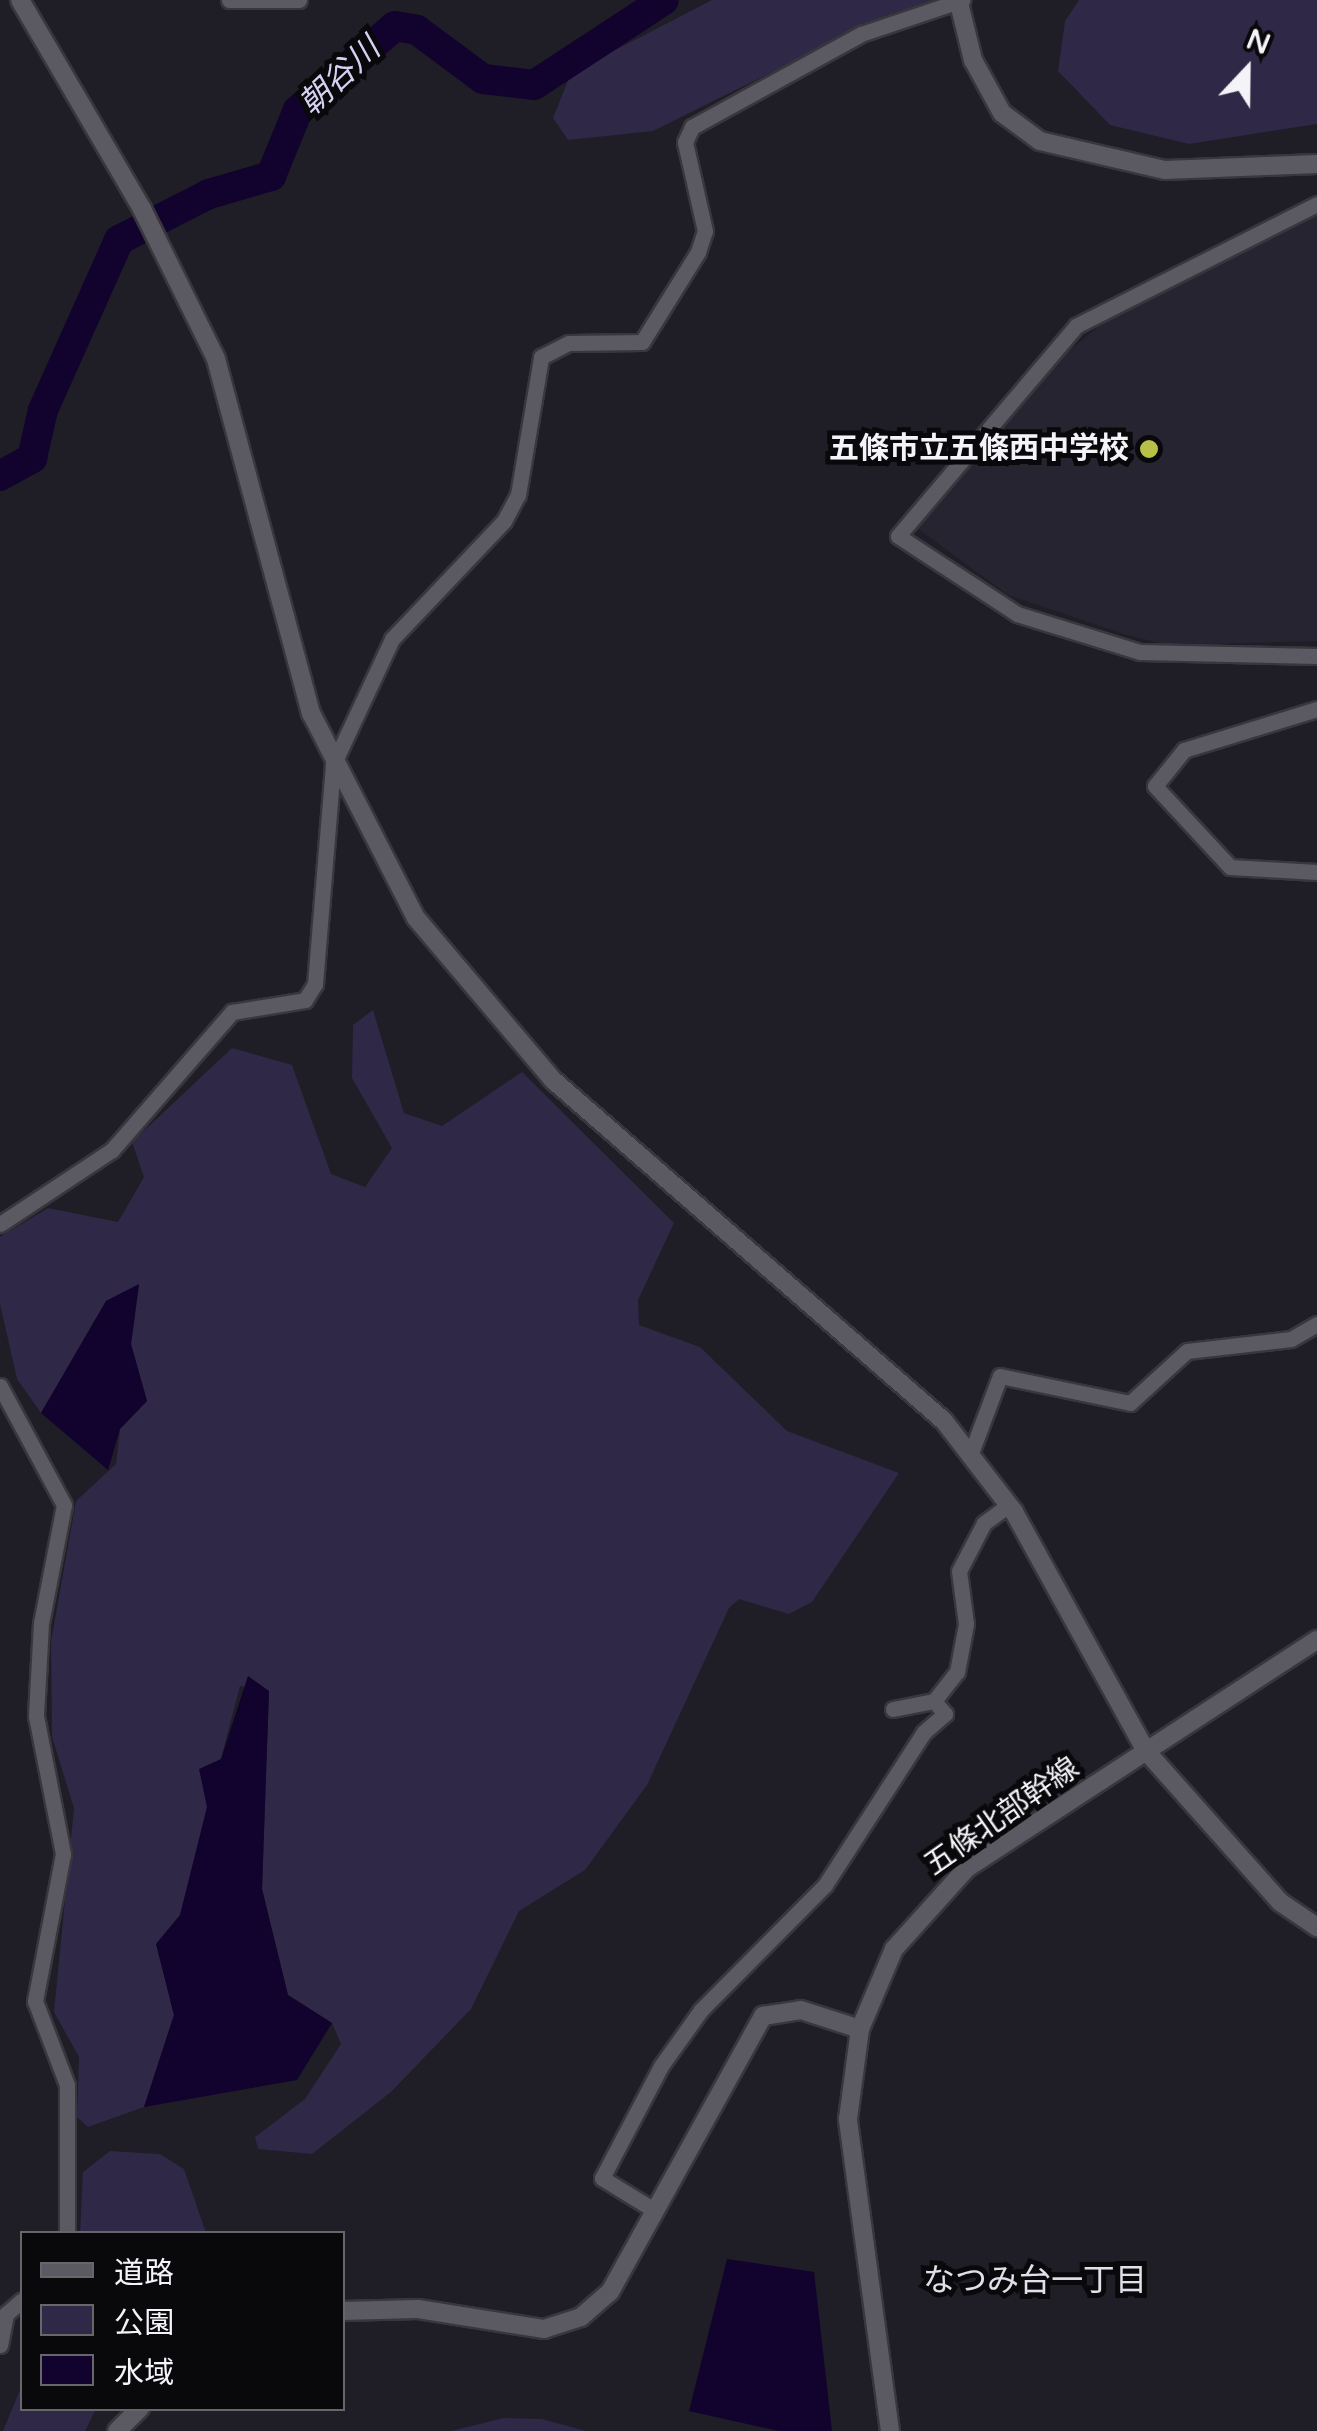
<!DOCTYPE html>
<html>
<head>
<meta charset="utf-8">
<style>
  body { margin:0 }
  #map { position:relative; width:1317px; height:2431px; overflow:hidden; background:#1f1d25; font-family:"Varela Round","Noto Sans JP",sans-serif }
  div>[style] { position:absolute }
  .built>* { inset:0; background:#272431 }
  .green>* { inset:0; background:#2f2847 }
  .water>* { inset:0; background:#12022e }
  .river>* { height:30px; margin:-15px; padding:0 15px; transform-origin:15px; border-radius:15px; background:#12022e }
  .roads { filter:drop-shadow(2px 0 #38373d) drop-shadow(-2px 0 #38373d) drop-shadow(0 2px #38373d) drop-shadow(0 -2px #38373d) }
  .minor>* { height:15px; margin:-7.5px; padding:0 7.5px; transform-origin:7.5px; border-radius:7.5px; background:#5b5962 }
  .tertiary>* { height:18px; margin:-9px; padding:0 9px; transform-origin:9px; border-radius:9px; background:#5b5962 }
  .dots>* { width:28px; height:28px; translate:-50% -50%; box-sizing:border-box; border:5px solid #09080b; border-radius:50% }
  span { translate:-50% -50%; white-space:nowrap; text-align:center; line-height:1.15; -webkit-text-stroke:10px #09080b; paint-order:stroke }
  .poi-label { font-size:30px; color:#f3f3f8; font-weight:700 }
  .right { translate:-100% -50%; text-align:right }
  .street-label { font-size:30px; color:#f3f3f8 }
  .water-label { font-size:32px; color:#d6d1f2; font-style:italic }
  .neighbourhood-label { font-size:32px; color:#e1dfea }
  .legend { position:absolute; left:20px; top:2231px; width:325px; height:180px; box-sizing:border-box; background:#09080b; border:2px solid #67666a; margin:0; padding:12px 18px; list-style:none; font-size:30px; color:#f3f3f8 }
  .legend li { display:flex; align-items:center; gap:20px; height:50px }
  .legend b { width:50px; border:2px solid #67666a }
  .north { position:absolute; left:1197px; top:20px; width:100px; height:100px; -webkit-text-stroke:8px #09080b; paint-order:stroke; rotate:22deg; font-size:28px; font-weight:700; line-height:40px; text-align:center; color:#f3f3f8 }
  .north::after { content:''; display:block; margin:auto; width:35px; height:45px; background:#f3f3f8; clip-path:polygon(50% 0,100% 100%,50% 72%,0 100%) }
</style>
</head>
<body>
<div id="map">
  <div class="built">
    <div style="clip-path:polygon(1317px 212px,1317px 641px,1168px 645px,1127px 635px,1008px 595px,917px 528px,1045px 370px,1108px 319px)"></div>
  </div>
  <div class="green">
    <div style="clip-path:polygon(712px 0,974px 0,772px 72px,653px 131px,568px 140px,553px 118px,571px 73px)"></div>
    <div style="clip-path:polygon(1079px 0,1317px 0,1317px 124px,1189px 144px,1110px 125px,1058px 71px,1065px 21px)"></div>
    <div style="clip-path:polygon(373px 1010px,404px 1113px,442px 1126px,522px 1072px,674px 1223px,638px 1300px,639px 1325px,700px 1347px,787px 1431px,899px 1473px,812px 1602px,789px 1614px,739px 1599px,729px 1608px,647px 1785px,585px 1870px,519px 1911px,471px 2009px,391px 2092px,312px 2154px,258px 2149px,255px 2137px,305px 2099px,341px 2044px,332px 2023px,288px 1995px,262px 1889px,269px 1691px,240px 1686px,180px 1915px,156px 1944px,174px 2015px,144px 2107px,88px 2127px,77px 2117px,79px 2057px,54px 2012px,74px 1808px,52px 1737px,51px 1641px,76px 1501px,116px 1464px,120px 1429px,147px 1401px,131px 1344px,139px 1285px,106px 1301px,41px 1413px,17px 1379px,0 1304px,0 1237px,48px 1208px,118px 1222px,144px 1177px,132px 1142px,232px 1048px,292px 1065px,331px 1174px,365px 1187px,392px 1148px,352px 1078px,353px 1025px)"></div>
    <div style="clip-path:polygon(110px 2151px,160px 2154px,184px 2169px,206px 2233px,80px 2233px,83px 2172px)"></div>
    <div style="clip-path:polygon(22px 2385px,22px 2408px,96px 2409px,85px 2431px,3px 2431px)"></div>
    <div style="clip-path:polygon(504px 2418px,542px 2419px,586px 2431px,451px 2431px)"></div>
  </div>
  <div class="water">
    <div style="clip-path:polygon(139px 1284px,131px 1344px,147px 1401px,120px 1429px,108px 1470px,41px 1413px,106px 1301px)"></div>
    <div style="clip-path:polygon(248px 1676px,269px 1691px,262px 1889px,288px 1995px,332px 2023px,297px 2080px,144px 2107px,174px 2015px,156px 1944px,180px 1915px,207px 1807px,199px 1769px,221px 1759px)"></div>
    <div style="clip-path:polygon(727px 2259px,814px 2272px,832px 2431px,779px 2431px,689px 2411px)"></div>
  </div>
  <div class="river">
    <div style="left:0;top:476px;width:37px;rotate:-29deg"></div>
    <div style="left:32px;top:458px;width:49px;rotate:-77.1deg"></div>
    <div style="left:43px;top:410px;width:186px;rotate:-65.9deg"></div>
    <div style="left:119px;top:240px;width:101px;rotate:-27.1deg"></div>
    <div style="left:209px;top:194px;width:65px;rotate:-16.2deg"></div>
    <div style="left:271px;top:176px;width:71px;rotate:-67.8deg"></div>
    <div style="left:298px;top:110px;width:128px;rotate:-40.9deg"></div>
    <div style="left:395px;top:26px;width:22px;rotate:10deg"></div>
    <div style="left:417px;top:30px;width:82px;rotate:36.6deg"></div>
    <div style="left:483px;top:79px;width:51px;rotate:6.7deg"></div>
    <div style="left:534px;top:85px;width:155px;rotate:-33.2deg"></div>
  </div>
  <div class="roads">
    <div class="minor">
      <div style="left:229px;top:0;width:70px"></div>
      <div style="left:1317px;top:204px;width:270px;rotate:153.2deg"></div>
      <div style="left:1076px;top:326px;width:275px;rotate:130.3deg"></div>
      <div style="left:898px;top:536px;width:142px;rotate:33.2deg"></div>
      <div style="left:1017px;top:614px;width:129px;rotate:17.2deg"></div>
      <div style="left:1140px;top:652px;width:177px;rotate:1.3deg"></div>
      <div style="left:1317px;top:709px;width:139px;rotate:162.9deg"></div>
      <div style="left:1184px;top:750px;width:46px;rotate:128.9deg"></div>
      <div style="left:1155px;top:786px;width:110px;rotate:47.2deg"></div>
      <div style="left:1230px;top:867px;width:87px;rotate:3.3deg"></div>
      <div style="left:0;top:1224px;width:134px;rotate:-33.5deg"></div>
      <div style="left:112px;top:1150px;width:183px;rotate:-49deg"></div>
      <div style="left:232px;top:1012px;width:74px;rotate:-9.3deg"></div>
      <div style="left:305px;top:1000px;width:19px;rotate:-58deg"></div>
      <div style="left:315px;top:984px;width:220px;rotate:-85.3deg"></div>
      <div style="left:333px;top:765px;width:139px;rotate:-64.9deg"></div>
      <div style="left:392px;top:639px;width:163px;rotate:-46.5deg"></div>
      <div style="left:504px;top:521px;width:30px;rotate:-62deg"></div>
      <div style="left:518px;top:495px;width:140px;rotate:-80.5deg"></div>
      <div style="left:541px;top:357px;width:31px;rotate:-27deg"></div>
      <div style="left:569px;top:343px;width:73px;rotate:-0.8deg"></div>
      <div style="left:642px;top:342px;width:106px;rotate:-58.1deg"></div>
      <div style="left:698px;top:252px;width:22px;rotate:-72deg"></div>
      <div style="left:705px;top:231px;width:91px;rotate:-102.7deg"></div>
      <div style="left:685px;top:142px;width:17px;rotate:-65deg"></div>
      <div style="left:692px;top:127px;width:193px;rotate:-28.8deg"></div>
      <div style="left:861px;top:34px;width:107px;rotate:-18.6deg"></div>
      <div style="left:0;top:1386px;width:135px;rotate:61.7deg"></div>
      <div style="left:64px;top:1505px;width:120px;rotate:101deg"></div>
      <div style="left:41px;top:1623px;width:93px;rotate:93.1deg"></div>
      <div style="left:36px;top:1716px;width:141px;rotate:78.9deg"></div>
      <div style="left:63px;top:1854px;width:150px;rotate:100.8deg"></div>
      <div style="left:35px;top:2001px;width:90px;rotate:69.1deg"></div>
      <div style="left:67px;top:2085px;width:149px;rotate:90deg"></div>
      <div style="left:971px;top:1453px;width:82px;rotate:-69.4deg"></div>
      <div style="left:1000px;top:1376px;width:133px;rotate:11.7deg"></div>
      <div style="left:1130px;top:1403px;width:77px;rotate:-42.4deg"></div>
      <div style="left:1187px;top:1351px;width:105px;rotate:-6.6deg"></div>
      <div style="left:1291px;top:1339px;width:30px;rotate:-30deg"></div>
      <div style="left:893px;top:1709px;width:42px;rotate:-11deg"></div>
      <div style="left:934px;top:1701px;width:37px;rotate:-52deg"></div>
      <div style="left:957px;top:1672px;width:49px;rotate:-79.4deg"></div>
      <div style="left:966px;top:1624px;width:53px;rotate:-97.5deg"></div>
      <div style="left:959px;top:1571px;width:54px;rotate:-62.5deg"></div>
      <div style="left:984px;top:1523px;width:31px;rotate:-36deg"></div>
      <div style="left:654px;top:2210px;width:61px;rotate:-148.4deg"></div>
      <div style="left:602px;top:2178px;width:127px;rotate:-62.2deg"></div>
      <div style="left:661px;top:2066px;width:69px;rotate:-54.5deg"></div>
      <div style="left:701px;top:2010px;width:176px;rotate:-45.2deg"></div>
      <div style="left:825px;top:1885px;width:182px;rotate:-57.1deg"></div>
      <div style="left:924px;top:1732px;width:28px;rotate:-41deg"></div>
      <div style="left:945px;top:1714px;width:17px;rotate:-130deg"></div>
      <div style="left:0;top:2345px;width:32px;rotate:-79deg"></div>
      <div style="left:6px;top:2314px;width:21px;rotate:-41deg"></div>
    </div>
    <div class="tertiary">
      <div style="left:20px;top:0;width:242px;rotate:59.7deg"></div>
      <div style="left:142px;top:209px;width:167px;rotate:63.7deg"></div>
      <div style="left:216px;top:359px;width:367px;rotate:75deg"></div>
      <div style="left:311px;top:713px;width:230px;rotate:62.9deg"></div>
      <div style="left:416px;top:918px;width:212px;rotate:49.8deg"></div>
      <div style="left:553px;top:1080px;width:519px;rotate:41.09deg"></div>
      <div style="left:944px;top:1421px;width:115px;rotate:52.4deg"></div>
      <div style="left:1014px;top:1512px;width:273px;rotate:61.1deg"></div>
      <div style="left:1146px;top:1751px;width:202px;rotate:48.4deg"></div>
      <div style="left:1280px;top:1902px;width:45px;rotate:34deg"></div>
      <div style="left:959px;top:3px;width:59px;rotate:76.2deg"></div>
      <div style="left:973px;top:60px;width:60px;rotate:61.3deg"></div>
      <div style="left:1002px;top:113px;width:47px;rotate:36.4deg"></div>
      <div style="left:1040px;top:141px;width:128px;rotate:13.1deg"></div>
      <div style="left:1165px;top:170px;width:152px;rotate:-2.3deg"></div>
      <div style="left:342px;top:2311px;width:76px;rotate:-1.5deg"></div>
      <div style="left:418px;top:2309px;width:128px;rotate:9deg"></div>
      <div style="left:544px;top:2329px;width:39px;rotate:-18deg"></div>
      <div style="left:581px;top:2317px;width:38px;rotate:-41deg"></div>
      <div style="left:610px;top:2292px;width:316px;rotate:-61deg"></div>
      <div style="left:763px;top:2016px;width:38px;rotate:-9deg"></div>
      <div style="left:801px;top:2010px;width:62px;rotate:17.9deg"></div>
      <div style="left:117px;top:2431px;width:33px;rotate:-45deg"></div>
      <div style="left:890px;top:2431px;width:315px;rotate:-97.7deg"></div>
      <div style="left:848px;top:2119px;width:91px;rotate:-82.4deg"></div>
      <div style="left:860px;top:2029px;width:87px;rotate:-67deg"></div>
      <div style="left:894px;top:1949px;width:109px;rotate:-48deg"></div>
      <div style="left:967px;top:1868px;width:418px;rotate:-33.1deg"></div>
    </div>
  </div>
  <div class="dots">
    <div style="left:1149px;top:449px;background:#b8c147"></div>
  </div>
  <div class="poi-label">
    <span class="right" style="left:1129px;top:449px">五條市立五條西中学校</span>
  </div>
  <div class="street-label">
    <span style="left:1002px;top:1817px;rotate:-35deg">五條北部幹線</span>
  </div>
  <div class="water-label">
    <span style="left:340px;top:77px;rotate:-43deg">朝谷川</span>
  </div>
  <div class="neighbourhood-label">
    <span style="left:1035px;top:2281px">なつみ台一丁目</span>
  </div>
  <ul class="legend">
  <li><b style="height:12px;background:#5b5962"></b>道路</li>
  <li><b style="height:28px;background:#2f2847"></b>公園</li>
  <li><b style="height:28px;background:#12022e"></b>水域</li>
  </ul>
  <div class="north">N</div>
</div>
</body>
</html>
